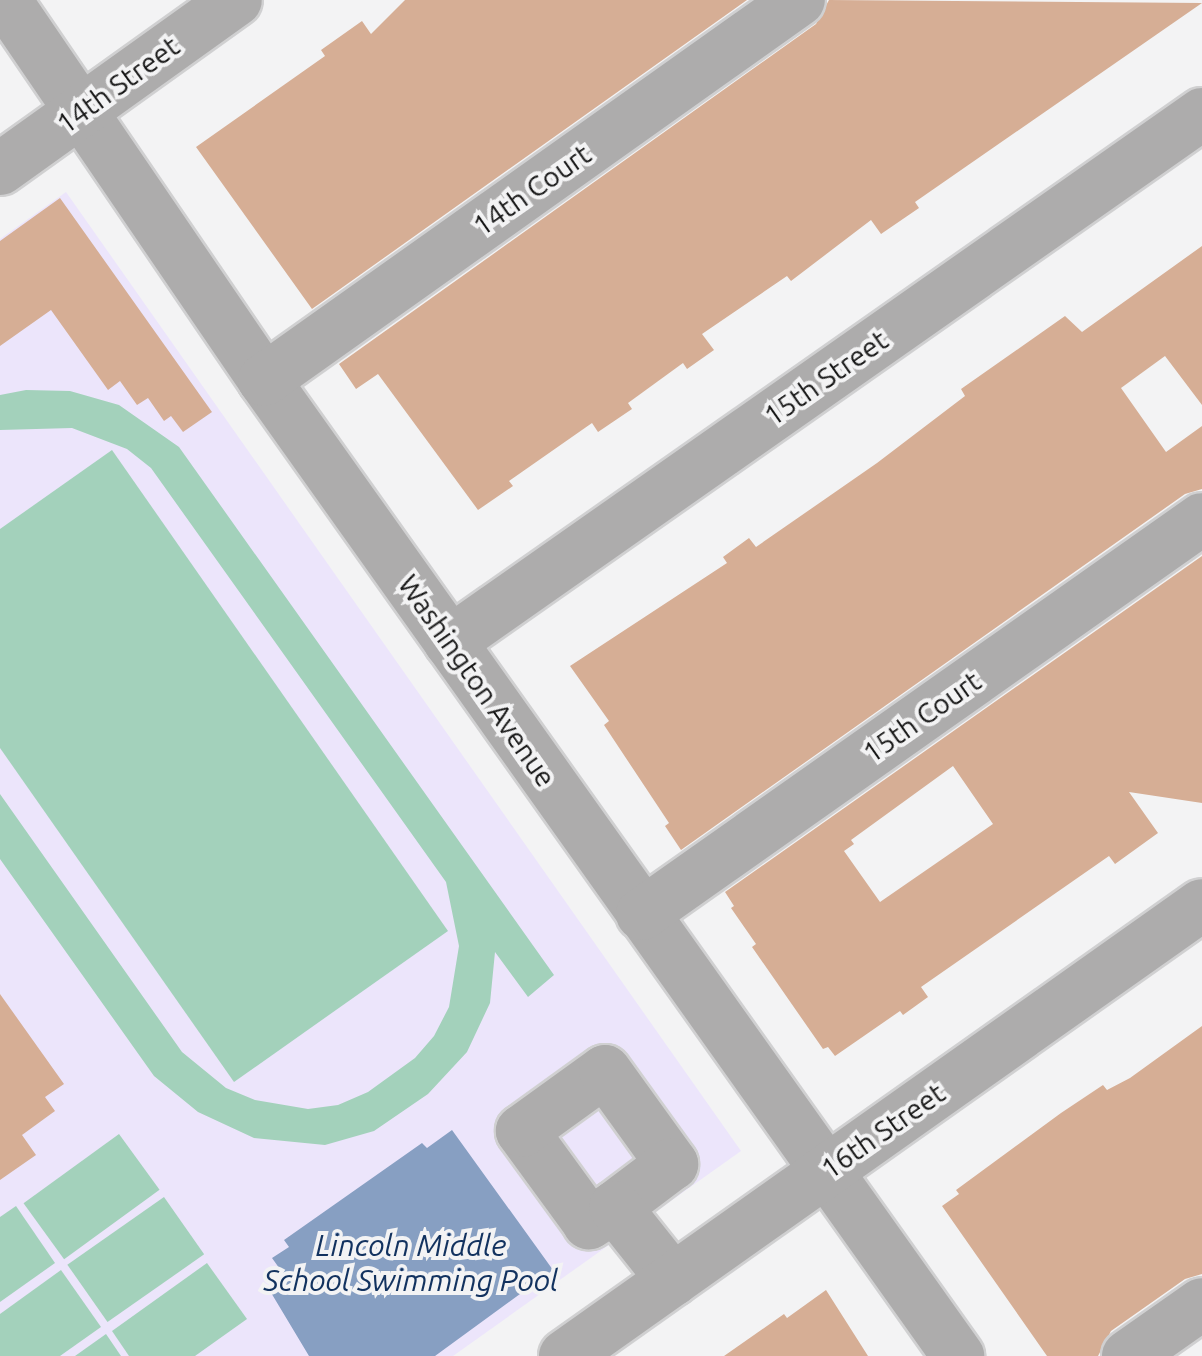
<!DOCTYPE html>
<html>
<head>
<meta charset="utf-8">
<style>
  body { margin:0 }
  #map { position:relative; width:1202px; height:1356px; overflow:hidden; background:#f3f3f4; font-family:Ubuntu,sans-serif }
  div>[style] { position:absolute }
  .education>* { inset:0; background:#ece5fb }
  .green>* { inset:0; background:#a3d1bb; transform-origin:0 0 }
  .water>* { inset:0; background:#879fc2 }
  .building>* { inset:0; background:#d6ae95 }
  .roads { filter:drop-shadow(2px 0 #d0d0d1) drop-shadow(-2px 0 #d0d0d1) drop-shadow(0 2px #d0d0d1) drop-shadow(0 -2px #d0d0d1) }
  .minor>* { height:52px; margin:-26px; padding:0 26px; transform-origin:26px; border-radius:26px; background:#adacac }
  span { translate:-50% -50%; white-space:nowrap; text-align:center; line-height:1.15; -webkit-text-stroke:8px #f3f3f4; paint-order:stroke }
  .street-label { font-size:28px; color:#171717 }
  .water-label { font-size:30px; color:#12325f; font-style:italic }
</style>
</head>
<body>
<div id="map">
  <div class="education">
    <div style="clip-path:polygon(66px 192px,741px 1151px,453px 1356px,0 1356px,0 239px)"></div>
  </div>
  <div class="green">
    <div style="clip-path:polygon(26px 390px,70px 391px,119px 405px,179px 447px,554px 975px,528px 997px,495px 952px,490px 1003px,467px 1052px,428px 1094px,374px 1131px,325px 1145px,254px 1138px,198px 1112px,154px 1076px,0 859px,0 794px,182px 1052px,226px 1088px,255px 1100px,308px 1109px,338px 1105px,368px 1092px,415px 1058px,434px 1036px,449px 1007px,459px 946px,446px 882px,151px 468px,127px 449px,72px 428px,0 430px,0 395px)"></div>
    <div style="clip-path:polygon(112px 450px,448px 931px,234px 1082px,0 748px,0 529px)"></div>
    <div style="left:119px;top:1134px;width:69px;height:118px;rotate:54deg"></div>
    <div style="left:164px;top:1197px;width:70px;height:118px;rotate:55deg"></div>
    <div style="clip-path:polygon(16px 1206px,55px 1263px,0 1302px,0 1217px)"></div>
    <div style="clip-path:polygon(207px 1263px,247px 1319px,195px 1356px,129px 1356px,112px 1331px)"></div>
    <div style="clip-path:polygon(61px 1270px,101px 1327px,60px 1356px,0 1356px,0 1314px)"></div>
    <div style="clip-path:polygon(106px 1334px,121px 1356px,75px 1356px)"></div>
  </div>
  <div class="water">
    <div style="clip-path:polygon(452px 1130px,553px 1270px,435px 1356px,309px 1356px,270px 1291px,287px 1279px,272px 1258px,289px 1247px,284px 1240px,422px 1143px,427px 1148px)"></div>
  </div>
  <div class="building">
    <div style="clip-path:polygon(405px 0,747px 0,312px 309px,196px 147px,325px 56px,321px 50px,362px 21px,371px 34px)"></div>
    <div style="clip-path:polygon(829px 0,1202px 3px,915px 202px,919px 208px,881px 234px,871px 220px,791px 281px,787px 276px,702px 334px,714px 350px,687px 369px,683px 363px,628px 403px,632px 409px,598px 432px,592px 423px,509px 481px,513px 486px,478px 510px,378px 374px,356px 389px,339px 364px,816px 24px)"></div>
    <div style="clip-path:polygon(60px 198px,212px 412px,183px 432px,171px 416px,164px 421px,148px 398px,137px 405px,120px 381px,108px 390px,51px 310px,0 346px,0 241px)"></div>
    <div style="clip-path:polygon(1202px 246px,1202px 405px,1165px 356px,1121px 388px,1166px 452px,1202px 426px,1202px 489px,1185px 494px,681px 850px,665px 826px,669px 823px,604px 725px,609px 721px,570px 666px,727px 563px,723px 557px,749px 538px,756px 547px,877px 463px,965px 396px,961px 389px,1065px 316px,1082px 332px)"></div>
    <div style="clip-path:polygon(evenodd,1202px 556px,1202px 803px,1129px 792px,1158px 833px,1115px 864px,1109px 856px,921px 987px,928px 997px,903px 1015px,900px 1011px,835px 1056px,828px 1047px,823px 1049px,752px 947px,756px 944px,731px 908px,734px 906px,725px 892px,1202px 556px,953px 766px,993px 824px,880px 902px,844px 851px,854px 844px,851px 840px,953px 766px)"></div>
    <div style="clip-path:polygon(0 994px,64px 1084px,45px 1097px,55px 1111px,22px 1135px,36px 1155px,0 1180px)"></div>
    <div style="clip-path:polygon(1202px 1026px,1202px 1274px,1185px 1279px,1111px 1331px,1098px 1356px,1047px 1356px,942px 1206px,959px 1194px,956px 1190px,1061px 1113px,1103px 1085px,1107px 1090px,1130px 1078px)"></div>
    <div style="clip-path:polygon(826px 1290px,868px 1356px,724px 1356px,784px 1314px,787px 1318px)"></div>
  </div>
  <div class="roads">
    <div class="minor">
      <div style="left:5px;top:0;width:460px;rotate:55.7deg"></div>
      <div style="left:264px;top:380px;width:1198px;rotate:54.58deg"></div>
      <div style="left:0;top:169px;width:290px;rotate:-35.6deg"></div>
      <div style="left:264px;top:380px;width:656px;rotate:-35.39deg"></div>
      <div style="left:450px;top:642px;width:919px;rotate:-35.07deg"></div>
      <div style="left:642px;top:914px;width:685px;rotate:-35.2deg"></div>
      <div style="left:615px;top:1207px;width:31px;rotate:148deg"></div>
      <div style="left:589px;top:1223px;width:114px;rotate:-126.1deg"></div>
      <div style="left:522px;top:1131px;width:102px;rotate:-35.9deg"></div>
      <div style="left:605px;top:1071px;width:115px;rotate:54.2deg"></div>
      <div style="left:672px;top:1164px;width:71px;rotate:143deg"></div>
      <div style="left:615px;top:1207px;width:93px;rotate:51.5deg"></div>
      <div style="left:565px;top:1356px;width:780px;rotate:-35.3deg"></div>
      <div style="left:1128px;top:1356px;width:90px;rotate:-35.1deg"></div>
    </div>
  </div>
  <div class="street-label">
    <span style="left:118px;top:85px;rotate:-36deg">14th Street</span>
    <span style="left:532px;top:190px;rotate:-35deg">14th Court</span>
    <span style="left:826px;top:378px;rotate:-35deg">15th Street</span>
    <span style="left:477px;top:681px;rotate:55deg">Washington Avenue</span>
    <span style="left:922px;top:717px;rotate:-35deg">15th Court</span>
    <span style="left:883px;top:1131px;rotate:-35deg">16th Street</span>
  </div>
  <div class="water-label">
    <span style="left:411px;top:1262px">Lincoln Middle<br>School Swimming Pool</span>
  </div>
</div>
</body>
</html>
